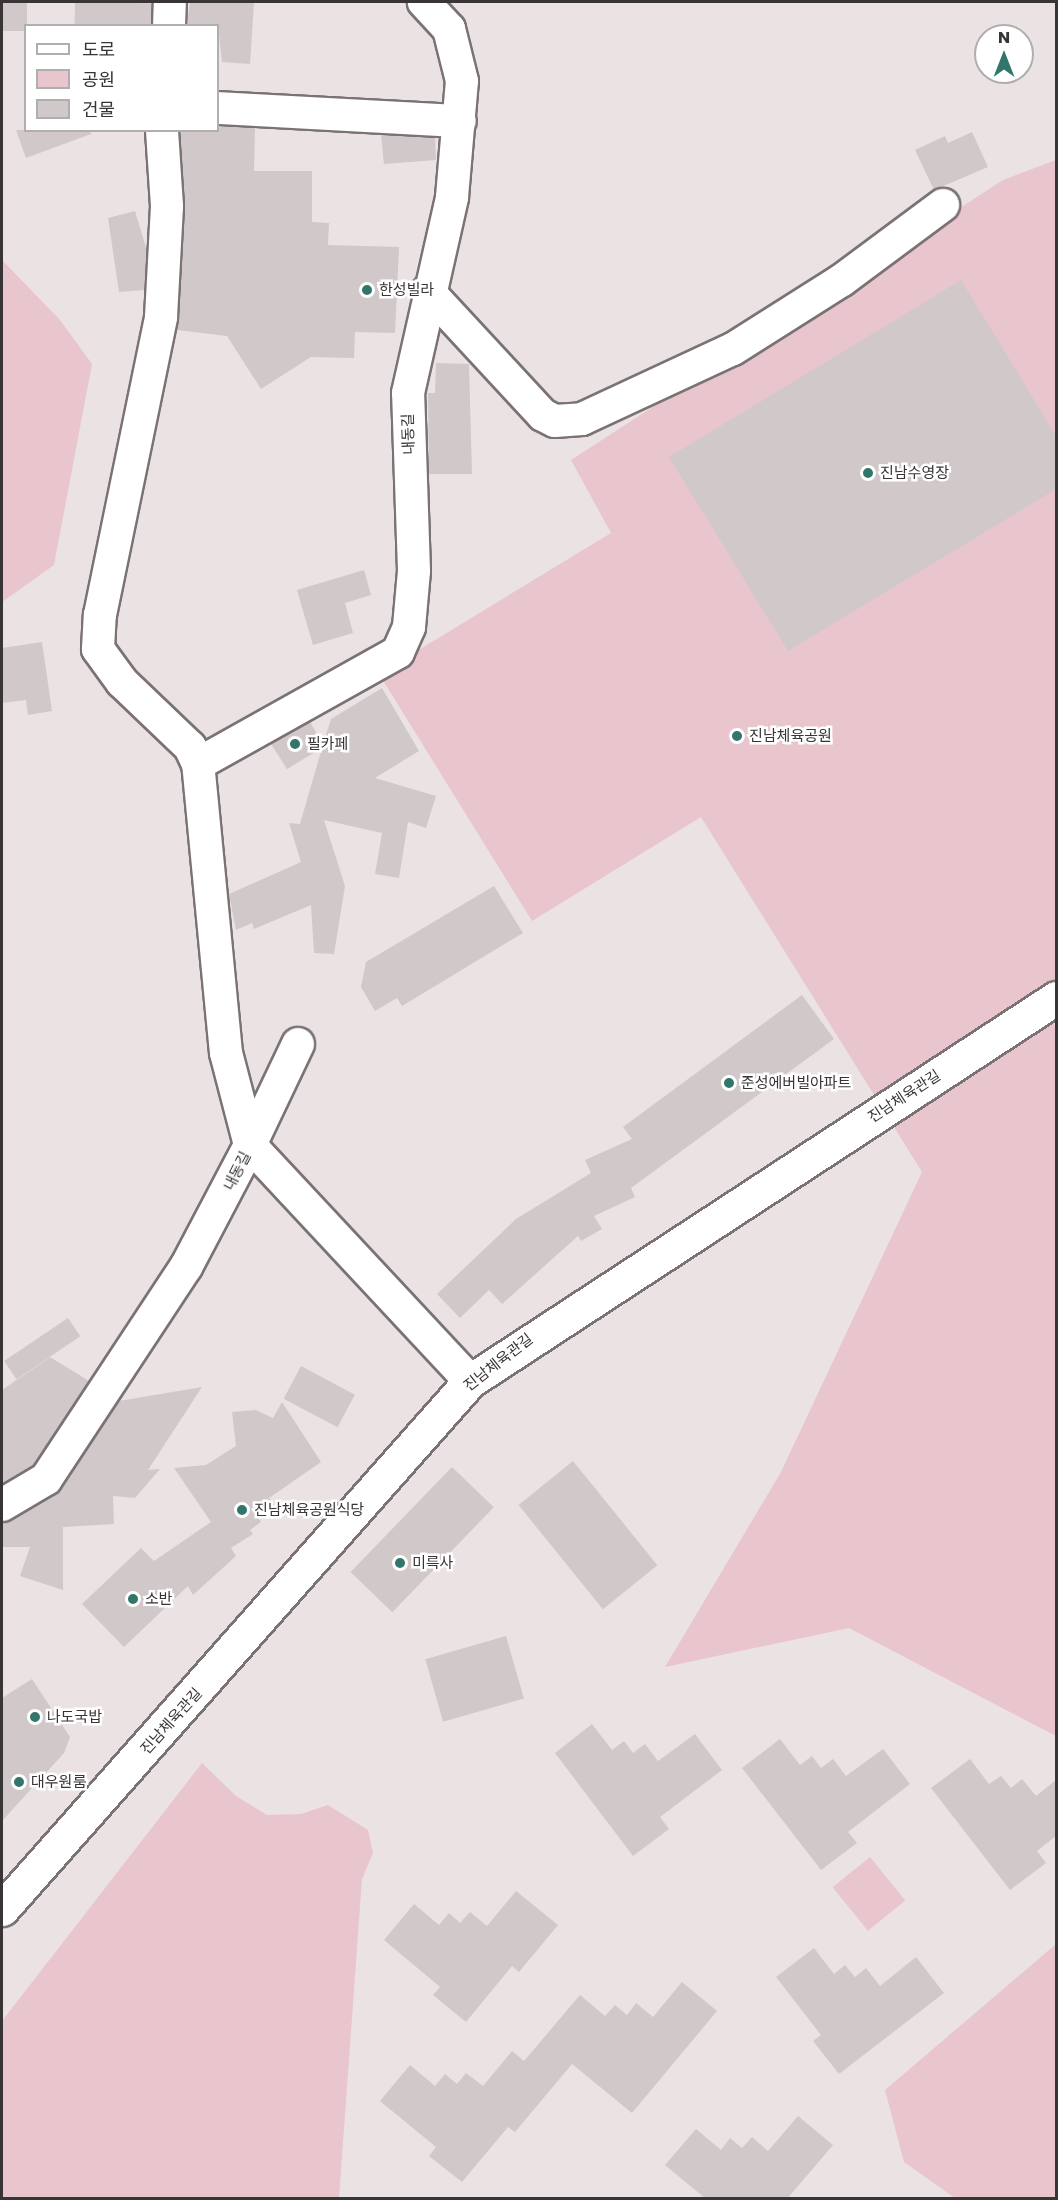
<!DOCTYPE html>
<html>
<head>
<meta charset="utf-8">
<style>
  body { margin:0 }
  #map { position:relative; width:1058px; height:2200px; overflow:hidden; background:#ebe2e4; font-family:Poppins,"Noto Sans KR",sans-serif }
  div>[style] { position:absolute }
  .green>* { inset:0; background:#e9c5ce; transform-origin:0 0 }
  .building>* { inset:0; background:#d1c8ca; transform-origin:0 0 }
  .roads { filter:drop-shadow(2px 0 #7a7274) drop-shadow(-2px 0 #7a7274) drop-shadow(0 2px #7a7274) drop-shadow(0 -2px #7a7274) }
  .street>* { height:32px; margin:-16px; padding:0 16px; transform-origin:16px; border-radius:16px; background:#fff }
  .secondary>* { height:33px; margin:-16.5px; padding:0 16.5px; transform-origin:16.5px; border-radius:16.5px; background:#fff }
  .dots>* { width:16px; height:16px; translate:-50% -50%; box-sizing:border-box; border:3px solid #fff; border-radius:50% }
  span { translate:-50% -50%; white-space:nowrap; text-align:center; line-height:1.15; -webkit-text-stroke:5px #fff; paint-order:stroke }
  .poi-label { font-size:15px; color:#393536 }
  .left { translate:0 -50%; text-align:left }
  .street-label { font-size:15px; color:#393536 }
  .frame { position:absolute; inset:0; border:3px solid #393536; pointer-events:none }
  .legend { position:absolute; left:24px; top:24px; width:195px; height:108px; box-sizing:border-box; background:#fff; border:2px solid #b0aeaf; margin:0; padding:8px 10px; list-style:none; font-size:18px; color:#393536 }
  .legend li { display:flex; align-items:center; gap:12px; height:30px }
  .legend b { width:30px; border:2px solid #b0aeaf }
  .north { position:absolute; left:974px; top:24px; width:60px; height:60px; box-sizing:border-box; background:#fff; border:2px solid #b0aeaf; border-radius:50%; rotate:0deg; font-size:16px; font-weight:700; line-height:24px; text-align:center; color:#393536 }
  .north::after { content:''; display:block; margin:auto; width:21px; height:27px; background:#32766b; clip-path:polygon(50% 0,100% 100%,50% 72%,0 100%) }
</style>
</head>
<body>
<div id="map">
  <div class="green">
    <div style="clip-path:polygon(1056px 160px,1056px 1736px,849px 1628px,665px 1667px,781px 1472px,922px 1172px,701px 817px,532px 921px,379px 674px,611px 533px,571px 460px,1003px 180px)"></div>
    <div style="clip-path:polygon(2px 260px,60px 320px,92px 364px,54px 565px,2px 602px)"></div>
    <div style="clip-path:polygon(202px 1763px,236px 1796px,267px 1815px,301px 1814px,328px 1805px,368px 1830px,373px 1853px,362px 1879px,339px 2198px,2px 2198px,2px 2021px)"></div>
    <div style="left:870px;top:1857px;width:56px;height:48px;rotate:51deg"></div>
    <div style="clip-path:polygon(1056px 1944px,1056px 2198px,955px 2198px,904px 2162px,885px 2090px)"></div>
  </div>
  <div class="building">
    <div style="left:2px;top:2px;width:25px;height:29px"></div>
    <div style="left:75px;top:2px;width:77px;height:24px;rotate:1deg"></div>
    <div style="clip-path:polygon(190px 2px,254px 2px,250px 64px,222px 62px,218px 26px,187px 26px)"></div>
    <div style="clip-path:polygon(218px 126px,255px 128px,254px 171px,312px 171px,312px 222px,329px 223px,328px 245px,399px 247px,395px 333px,355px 332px,354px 358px,311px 357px,261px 389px,227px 336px,177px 330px,185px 207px,180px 130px,218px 130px)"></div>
    <div style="clip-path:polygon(16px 130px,91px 130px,91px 134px,26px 158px)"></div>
    <div style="clip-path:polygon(972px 132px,988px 167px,934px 190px,915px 150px,945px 136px,948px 143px)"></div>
    <div style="clip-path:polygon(381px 135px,435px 138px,436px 160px,384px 164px)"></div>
    <div style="clip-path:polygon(135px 211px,147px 251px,144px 290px,119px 292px,108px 218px)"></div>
    <div style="clip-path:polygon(961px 280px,1056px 436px,1056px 489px,788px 651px,669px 457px)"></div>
    <div style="clip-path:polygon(436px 363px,469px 364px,472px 474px,429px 474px,428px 393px,435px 393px)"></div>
    <div style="clip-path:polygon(364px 570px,371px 595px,345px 603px,353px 633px,313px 645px,297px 590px)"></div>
    <div style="clip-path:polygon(42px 642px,52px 711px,28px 715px,26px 700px,2px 703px,2px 648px)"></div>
    <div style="clip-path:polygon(382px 688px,419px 751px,375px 778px,436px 796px,426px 828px,408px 822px,399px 878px,375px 874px,382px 833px,324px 820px,345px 886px,334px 954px,314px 953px,311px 905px,254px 929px,252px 923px,236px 930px,229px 894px,301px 862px,289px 823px,300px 824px,322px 748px,287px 769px,271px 744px,310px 722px,323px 744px,331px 719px)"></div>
    <div style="clip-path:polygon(494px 886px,523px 933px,402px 1006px,397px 998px,375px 1011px,361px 987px,366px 962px)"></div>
    <div style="clip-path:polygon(802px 995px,834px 1039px,631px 1188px,635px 1197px,594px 1216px,602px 1229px,581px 1241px,578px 1236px,502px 1304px,489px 1290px,460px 1318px,437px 1294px,516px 1219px,591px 1173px,585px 1160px,632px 1139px,623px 1127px)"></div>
    <div style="left:68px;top:1318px;width:22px;height:77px;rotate:56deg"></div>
    <div style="clip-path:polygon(50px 1357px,89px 1381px,33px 1466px,2px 1484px,2px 1390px)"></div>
    <div style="left:301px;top:1366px;width:61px;height:37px;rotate:28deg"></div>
    <div style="clip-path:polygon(202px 1387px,148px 1470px,160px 1469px,135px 1498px,113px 1496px,114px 1524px,63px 1527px,63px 1590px,20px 1576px,30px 1547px,2px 1547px,2px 1523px,61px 1489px,119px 1401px)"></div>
    <div style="clip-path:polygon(282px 1402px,321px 1462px,269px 1498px,274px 1505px,257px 1516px,261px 1522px,250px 1530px,253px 1534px,231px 1548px,236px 1556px,193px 1595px,188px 1586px,124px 1647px,82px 1604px,141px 1548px,154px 1561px,211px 1522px,174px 1468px,206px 1465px,236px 1446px,232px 1412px,256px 1410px,273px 1418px)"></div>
    <div style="left:573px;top:1461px;width:134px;height:70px;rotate:51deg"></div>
    <div style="left:452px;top:1467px;width:58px;height:146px;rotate:44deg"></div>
    <div style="left:506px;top:1636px;width:65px;height:84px;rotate:74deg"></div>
    <div style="clip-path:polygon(32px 1679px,70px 1737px,64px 1753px,2px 1821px,2px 1698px)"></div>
    <div style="clip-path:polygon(592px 1724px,612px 1750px,624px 1741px,633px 1753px,645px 1744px,658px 1761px,695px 1734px,722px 1770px,660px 1817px,669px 1829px,633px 1856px,555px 1753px)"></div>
    <div style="clip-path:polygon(780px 1739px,800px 1765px,812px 1756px,821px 1768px,833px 1759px,846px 1776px,883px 1749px,910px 1784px,848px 1832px,857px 1843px,821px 1870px,742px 1768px)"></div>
    <div style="clip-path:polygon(970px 1759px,989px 1784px,1001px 1776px,1011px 1788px,1022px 1779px,1036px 1796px,1056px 1780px,1056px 1836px,1037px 1851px,1046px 1863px,1010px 1890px,931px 1788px)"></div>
    <div style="clip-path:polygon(516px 1891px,558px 1925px,519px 1972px,512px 1966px,466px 2022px,433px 1995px,440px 1987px,384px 1940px,414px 1904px,439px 1925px,449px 1913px,460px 1923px,470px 1912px,487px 1926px)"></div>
    <div style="clip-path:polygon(814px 1948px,834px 1974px,845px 1965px,855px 1977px,866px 1968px,880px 1986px,916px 1957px,944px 1993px,839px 2074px,813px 2041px,821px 2035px,776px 1977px)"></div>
    <div style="clip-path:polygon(682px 1982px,717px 2011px,632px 2113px,572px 2064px,515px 2132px,508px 2127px,462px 2182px,429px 2156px,436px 2147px,380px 2101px,410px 2065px,435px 2086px,445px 2074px,457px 2084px,466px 2073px,483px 2086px,512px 2051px,524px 2061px,580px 1995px,605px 2016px,615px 2005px,627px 2015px,636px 2003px,653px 2017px)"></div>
    <div style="clip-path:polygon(798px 2116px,833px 2145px,787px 2199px,706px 2199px,665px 2165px,696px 2129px,721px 2150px,730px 2138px,742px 2148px,752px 2137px,768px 2151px)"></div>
  </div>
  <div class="roads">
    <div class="street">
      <div style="left:169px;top:26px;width:24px;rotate:-88deg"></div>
      <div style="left:218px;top:108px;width:242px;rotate:3.1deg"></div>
      <div style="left:428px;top:291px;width:169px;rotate:47.2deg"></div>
      <div style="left:543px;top:415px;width:13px;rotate:27deg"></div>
      <div style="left:555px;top:421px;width:27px;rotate:-4deg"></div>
      <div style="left:582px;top:419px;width:166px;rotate:-24.9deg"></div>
      <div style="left:733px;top:349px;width:129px;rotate:-32.3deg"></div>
      <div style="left:842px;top:280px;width:126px;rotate:-36.6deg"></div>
      <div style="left:198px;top:764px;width:229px;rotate:-29.2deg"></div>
      <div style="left:398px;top:652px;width:27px;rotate:-66deg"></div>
      <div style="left:409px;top:627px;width:56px;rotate:-84.9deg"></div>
      <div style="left:414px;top:571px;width:178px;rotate:-91.9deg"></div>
      <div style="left:408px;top:393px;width:201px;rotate:-77.3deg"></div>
      <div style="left:452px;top:197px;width:116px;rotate:-85.1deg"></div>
      <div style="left:462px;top:81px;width:54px;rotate:-104deg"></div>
      <div style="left:449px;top:29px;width:37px;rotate:-133deg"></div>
      <div style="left:298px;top:1044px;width:112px;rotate:115.4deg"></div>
      <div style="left:250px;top:1145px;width:323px;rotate:47deg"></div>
      <div style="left:2px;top:1505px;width:51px;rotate:-30.6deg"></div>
      <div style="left:46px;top:1479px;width:254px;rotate:-56.6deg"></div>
      <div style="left:186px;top:1267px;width:138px;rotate:-62.3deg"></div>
      <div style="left:250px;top:1145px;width:95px;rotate:-104.6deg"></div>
      <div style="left:226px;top:1053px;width:290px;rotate:-95.5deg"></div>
      <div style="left:198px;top:764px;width:19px;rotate:-115deg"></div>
      <div style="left:190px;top:747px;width:94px;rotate:-136.3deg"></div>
      <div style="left:122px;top:682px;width:41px;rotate:-126deg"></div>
      <div style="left:98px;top:649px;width:34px;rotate:-87deg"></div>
      <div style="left:100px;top:615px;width:304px;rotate:-78.4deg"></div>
      <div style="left:161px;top:317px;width:111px;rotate:-86.9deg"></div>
      <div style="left:167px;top:206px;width:76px;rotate:-93.8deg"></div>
    </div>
    <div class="secondary">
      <div style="left:2px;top:1909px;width:706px;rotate:-48.45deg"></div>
      <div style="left:470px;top:1381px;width:700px;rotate:-33.17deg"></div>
    </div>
  </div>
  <div class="dots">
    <div style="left:367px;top:290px;background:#32766b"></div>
    <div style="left:868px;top:473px;background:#32766b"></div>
    <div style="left:737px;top:736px;background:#32766b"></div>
    <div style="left:295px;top:744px;background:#32766b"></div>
    <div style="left:729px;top:1083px;background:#32766b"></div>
    <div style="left:242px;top:1510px;background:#32766b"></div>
    <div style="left:400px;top:1563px;background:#32766b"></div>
    <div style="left:133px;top:1599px;background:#32766b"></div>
    <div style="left:35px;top:1717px;background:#32766b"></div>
    <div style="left:19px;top:1782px;background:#32766b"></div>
  </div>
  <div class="poi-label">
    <span class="left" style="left:379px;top:290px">한성빌라</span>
    <span class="left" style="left:880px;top:473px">진남수영장</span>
    <span class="left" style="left:749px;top:736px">진남체육공원</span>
    <span class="left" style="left:307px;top:744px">필카페</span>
    <span class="left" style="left:741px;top:1083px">준성에버빌아파트</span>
    <span class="left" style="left:254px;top:1510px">진남체육공원식당</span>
    <span class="left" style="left:412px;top:1563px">미륵사</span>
    <span class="left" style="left:145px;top:1599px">소반</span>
    <span class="left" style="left:47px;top:1717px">나도국밥</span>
    <span class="left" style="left:31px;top:1782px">대우원룸</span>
  </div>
  <div class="street-label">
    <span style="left:408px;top:434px;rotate:-92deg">내동길</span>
    <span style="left:904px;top:1096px;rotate:-33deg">진남체육관길</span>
    <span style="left:237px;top:1171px;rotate:-63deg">내동길</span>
    <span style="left:498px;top:1362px;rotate:-38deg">진남체육관길</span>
    <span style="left:171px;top:1721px;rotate:-48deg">진남체육관길</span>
  </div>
  <div class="frame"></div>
  <ul class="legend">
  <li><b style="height:8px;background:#fff"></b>도로</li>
  <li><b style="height:16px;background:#e9c5ce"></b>공원</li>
  <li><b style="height:16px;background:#d1c8ca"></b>건물</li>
  </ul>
  <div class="north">N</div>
</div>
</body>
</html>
